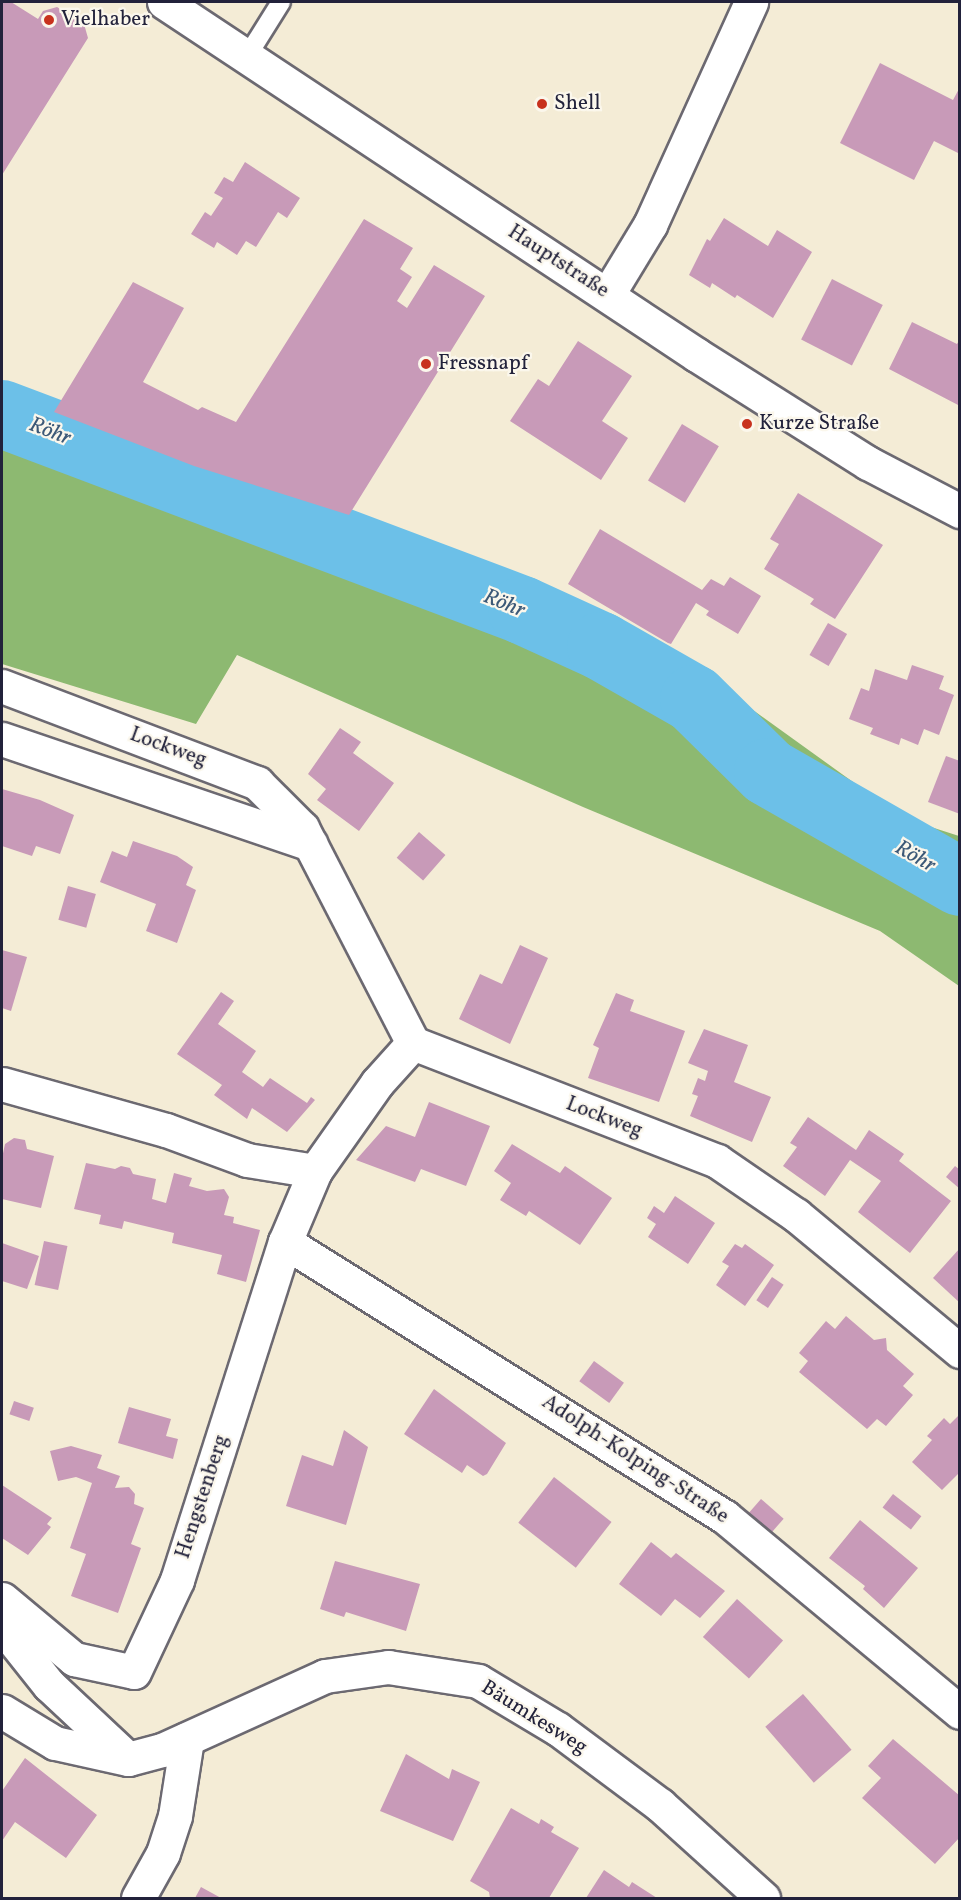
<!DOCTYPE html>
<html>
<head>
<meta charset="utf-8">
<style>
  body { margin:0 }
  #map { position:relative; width:961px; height:1900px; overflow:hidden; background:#f4ecd6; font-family:Vollkorn,serif }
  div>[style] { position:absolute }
  .forest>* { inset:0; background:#8db971 }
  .river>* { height:68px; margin:-34px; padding:0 34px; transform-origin:34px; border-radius:34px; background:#6cc0e8 }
  .building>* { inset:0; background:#c89ab8; transform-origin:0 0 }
  .roads { filter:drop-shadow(2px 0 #6c6971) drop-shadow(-2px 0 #6c6971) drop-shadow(0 2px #6c6971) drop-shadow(0 -2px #6c6971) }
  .service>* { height:18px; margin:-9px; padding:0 9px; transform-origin:9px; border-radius:9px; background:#fff }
  .minor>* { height:33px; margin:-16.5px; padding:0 16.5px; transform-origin:16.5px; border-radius:16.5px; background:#fff }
  .secondary>* { height:33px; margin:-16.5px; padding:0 16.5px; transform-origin:16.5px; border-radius:16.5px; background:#fff }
  .dots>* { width:16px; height:16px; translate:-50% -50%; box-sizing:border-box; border:3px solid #fbf7ec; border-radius:50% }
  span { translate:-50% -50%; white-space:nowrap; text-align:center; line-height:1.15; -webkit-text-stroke:4.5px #fbf7ec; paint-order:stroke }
  .poi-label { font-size:21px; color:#22223b }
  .left { translate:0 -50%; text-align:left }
  .street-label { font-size:21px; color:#22223b }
  .water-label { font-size:22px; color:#3c5978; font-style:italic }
  .frame { position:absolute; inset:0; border:3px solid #22223b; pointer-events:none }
</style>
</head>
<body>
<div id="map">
  <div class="forest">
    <div style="clip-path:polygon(2px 426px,170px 489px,389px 553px,710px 679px,903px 818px,959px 836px,959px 986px,880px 931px,583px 807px,237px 655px,196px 724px,2px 664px)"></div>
  </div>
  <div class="river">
    <div style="left:2px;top:414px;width:556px;rotate:20.65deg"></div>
    <div style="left:522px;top:610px;width:87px;rotate:24.5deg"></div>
    <div style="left:601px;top:646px;width:107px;rotate:29.7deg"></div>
    <div style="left:694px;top:699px;width:104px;rotate:44.6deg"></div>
    <div style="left:768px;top:772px;width:221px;rotate:29.8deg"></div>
  </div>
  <div class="building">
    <div style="clip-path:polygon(2px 2px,11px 2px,38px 19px,43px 11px,57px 7px,84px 24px,88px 38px,2px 175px)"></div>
    <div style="clip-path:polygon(880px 63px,953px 100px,960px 87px,960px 154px,934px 141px,914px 180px,840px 143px)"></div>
    <div style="clip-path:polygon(245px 162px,300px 198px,287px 218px,278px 212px,256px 247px,246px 241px,237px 255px,217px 242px,214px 248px,191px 234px,205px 212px,211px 216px,223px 198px,214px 193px,224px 177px,233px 182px)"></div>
    <div style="clip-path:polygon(724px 218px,768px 246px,777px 230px,812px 252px,773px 318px,737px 295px,735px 298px,712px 283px,710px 288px,689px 275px,707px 239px,710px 241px)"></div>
    <div style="clip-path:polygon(364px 219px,413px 248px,400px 269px,412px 277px,397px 301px,407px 308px,434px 265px,485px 296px,349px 515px,194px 466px,54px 412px,133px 282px,184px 308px,143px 382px,198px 410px,202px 407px,236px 422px)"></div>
    <div style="left:832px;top:279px;width:57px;height:68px;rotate:27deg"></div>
    <div style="clip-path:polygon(912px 322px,957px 344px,960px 339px,960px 406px,889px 369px)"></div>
    <div style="clip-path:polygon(578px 341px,632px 376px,602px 421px,628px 438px,601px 480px,510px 421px,538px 379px,549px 386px)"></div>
    <div style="left:682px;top:424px;width:43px;height:66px;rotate:31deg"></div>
    <div style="clip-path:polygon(798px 493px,883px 545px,835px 619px,810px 604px,814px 599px,764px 569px,779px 544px,770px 539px)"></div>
    <div style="clip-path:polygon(600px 529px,702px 590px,711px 579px,724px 586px,730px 577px,761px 596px,738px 634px,706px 615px,709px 611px,696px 603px,671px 644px,668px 643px,568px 584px)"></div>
    <div style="left:828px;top:623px;width:22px;height:37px;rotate:30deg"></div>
    <div style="clip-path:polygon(912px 665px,944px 676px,939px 689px,954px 695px,939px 735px,924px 729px,918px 745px,901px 738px,899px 745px,870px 734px,873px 728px,849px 719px,861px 688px,869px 691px,875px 669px,907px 680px)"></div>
    <div style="clip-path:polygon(340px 728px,361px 742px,353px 753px,394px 783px,359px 831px,317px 800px,326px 789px,308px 774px)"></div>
    <div style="clip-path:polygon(946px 756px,960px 761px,960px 814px,928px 802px)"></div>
    <div style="clip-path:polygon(2px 789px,40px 800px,74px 815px,60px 854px,36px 846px,32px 856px,2px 846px)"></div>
    <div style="left:419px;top:832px;width:35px;height:34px;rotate:41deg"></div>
    <div style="clip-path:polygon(133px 841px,177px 856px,193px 867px,186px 885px,196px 890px,177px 943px,146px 931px,156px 904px,100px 882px,112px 851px,127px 857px)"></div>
    <div style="left:68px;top:886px;width:29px;height:35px;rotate:16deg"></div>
    <div style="clip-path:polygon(520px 945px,548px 958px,510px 1044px,459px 1019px,480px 974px,502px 984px)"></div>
    <div style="clip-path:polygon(2px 950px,27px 957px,11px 1011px,2px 1008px)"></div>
    <div style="clip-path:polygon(221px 992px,234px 1001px,218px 1024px,256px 1051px,242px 1072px,263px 1087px,270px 1078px,307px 1103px,311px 1097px,315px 1100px,287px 1132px,252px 1108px,247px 1119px,214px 1095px,222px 1085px,177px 1054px)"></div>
    <div style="clip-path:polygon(616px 993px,634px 1000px,630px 1011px,685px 1031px,659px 1102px,588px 1078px,599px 1048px,593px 1045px)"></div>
    <div style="clip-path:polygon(704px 1029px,748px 1045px,734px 1082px,771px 1097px,752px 1142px,690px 1116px,698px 1096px,692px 1094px,698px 1078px,705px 1081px,708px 1071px,688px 1063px)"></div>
    <div style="clip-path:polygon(429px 1102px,490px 1126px,466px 1186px,421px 1169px,415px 1182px,356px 1160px,386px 1126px,415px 1137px)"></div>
    <div style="clip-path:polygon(808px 1117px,856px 1150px,869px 1130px,904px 1154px,899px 1161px,951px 1201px,910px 1253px,858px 1212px,881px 1181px,850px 1160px,825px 1196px,783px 1166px,797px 1147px,790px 1143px)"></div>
    <div style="clip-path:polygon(14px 1138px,25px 1140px,27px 1149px,54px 1156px,41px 1208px,2px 1199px,2px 1158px,5px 1144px)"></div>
    <div style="clip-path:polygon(512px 1144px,560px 1173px,565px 1166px,612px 1198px,580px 1245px,529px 1211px,526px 1216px,500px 1200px,511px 1183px,494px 1171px)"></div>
    <div style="clip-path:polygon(86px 1163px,115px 1169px,121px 1166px,130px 1168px,133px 1174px,156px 1179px,152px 1199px,166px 1203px,174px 1173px,192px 1178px,189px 1186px,207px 1191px,224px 1189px,229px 1197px,224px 1215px,234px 1217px,233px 1223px,260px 1230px,246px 1282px,217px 1274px,222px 1255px,172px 1243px,174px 1233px,124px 1221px,122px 1229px,99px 1224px,101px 1215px,74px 1209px)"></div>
    <div style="clip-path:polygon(955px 1166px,960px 1170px,960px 1189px,946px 1177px)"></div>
    <div style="clip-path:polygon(675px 1196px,715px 1223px,688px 1264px,648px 1237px,656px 1224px,647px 1218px,654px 1206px,664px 1213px)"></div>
    <div style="left:44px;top:1241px;width:24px;height:45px;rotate:12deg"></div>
    <div style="clip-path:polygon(2px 1243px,39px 1256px,27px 1289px,2px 1281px)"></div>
    <div style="clip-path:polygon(735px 1244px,742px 1248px,745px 1244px,774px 1265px,745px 1306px,716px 1285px,729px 1266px,722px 1262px)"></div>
    <div style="clip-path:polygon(960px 1248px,960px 1303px,933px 1278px)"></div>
    <div style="left:772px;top:1277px;width:14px;height:28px;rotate:34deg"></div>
    <div style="clip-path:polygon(846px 1316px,874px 1340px,886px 1338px,887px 1350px,914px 1374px,903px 1386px,913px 1395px,886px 1426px,877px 1419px,867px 1429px,799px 1372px,808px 1361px,799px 1353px,826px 1321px,835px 1329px)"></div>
    <div style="left:594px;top:1361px;width:37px;height:25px;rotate:36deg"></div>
    <div style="clip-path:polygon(434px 1389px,506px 1443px,487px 1474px,483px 1476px,467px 1465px,462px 1473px,404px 1434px)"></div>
    <div style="left:14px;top:1401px;width:21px;height:14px;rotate:19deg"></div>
    <div style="clip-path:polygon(129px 1407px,171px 1419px,166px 1436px,178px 1439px,173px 1459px,118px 1443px)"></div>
    <div style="clip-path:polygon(960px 1414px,960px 1472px,942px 1490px,912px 1462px,932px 1440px,927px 1436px,944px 1418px,950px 1424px)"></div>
    <div style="clip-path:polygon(344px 1430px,368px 1447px,346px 1525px,286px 1506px,302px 1455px,333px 1466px)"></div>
    <div style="clip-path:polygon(71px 1446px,102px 1455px,97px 1468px,120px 1476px,115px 1488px,129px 1487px,135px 1494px,134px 1504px,144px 1508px,131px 1544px,141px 1548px,118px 1613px,71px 1596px,86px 1554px,70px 1548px,92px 1483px,76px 1477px,58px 1481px,50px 1451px)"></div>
    <div style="left:554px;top:1477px;width:73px;height:58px;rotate:38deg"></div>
    <div style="clip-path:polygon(2px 1485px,52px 1518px,47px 1524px,51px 1527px,28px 1555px,2px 1538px)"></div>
    <div style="left:893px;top:1494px;width:36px;height:17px;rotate:38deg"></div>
    <div style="left:761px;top:1499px;width:30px;height:21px;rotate:41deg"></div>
    <div style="clip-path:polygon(860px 1520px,918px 1568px,884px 1608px,863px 1589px,865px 1586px,829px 1558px)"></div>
    <div style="clip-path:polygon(651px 1542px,671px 1558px,676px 1553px,725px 1591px,700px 1618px,675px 1599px,661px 1616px,619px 1584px)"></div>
    <div style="clip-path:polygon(335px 1561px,420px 1584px,406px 1631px,346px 1612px,344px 1617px,320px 1609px)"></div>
    <div style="left:737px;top:1599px;width:62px;height:51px;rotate:42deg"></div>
    <div style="left:803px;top:1694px;width:74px;height:50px;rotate:49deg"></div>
    <div style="clip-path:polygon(893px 1739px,960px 1796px,960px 1837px,935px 1864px,862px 1798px,881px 1778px,868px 1766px)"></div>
    <div style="clip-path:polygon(406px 1754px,449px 1779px,452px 1769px,480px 1782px,453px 1841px,380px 1811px)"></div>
    <div style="clip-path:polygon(25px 1758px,97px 1815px,66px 1858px,15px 1822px,2px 1841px,2px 1791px)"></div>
    <div style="clip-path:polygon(511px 1808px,539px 1824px,541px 1819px,554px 1827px,551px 1832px,579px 1848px,549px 1898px,490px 1898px,489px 1892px,470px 1881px)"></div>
    <div style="clip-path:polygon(604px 1870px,629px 1887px,632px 1882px,657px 1898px,586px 1898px)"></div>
    <div style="clip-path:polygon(201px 1887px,221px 1898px,195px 1898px)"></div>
  </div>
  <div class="roads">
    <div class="service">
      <div style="left:246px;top:58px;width:66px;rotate:-58deg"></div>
    </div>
    <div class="minor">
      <div style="left:608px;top:294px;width:81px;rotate:-58.7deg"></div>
      <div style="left:650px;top:225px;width:245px;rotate:-65.6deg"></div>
      <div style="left:2px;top:686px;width:273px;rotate:20.8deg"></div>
      <div style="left:257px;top:783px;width:64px;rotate:45deg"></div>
      <div style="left:302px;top:828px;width:242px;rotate:62.7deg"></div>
      <div style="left:413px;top:1043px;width:326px;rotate:21.2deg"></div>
      <div style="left:717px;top:1161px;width:96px;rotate:34.4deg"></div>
      <div style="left:796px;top:1215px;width:213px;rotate:39.7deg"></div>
      <div style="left:2px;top:739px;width:326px;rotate:18.8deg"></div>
      <div style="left:2px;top:1084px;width:170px;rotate:15.7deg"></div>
      <div style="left:166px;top:1130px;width:86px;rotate:20.3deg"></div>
      <div style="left:247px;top:1160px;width:69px;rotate:9.2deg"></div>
      <div style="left:285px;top:1242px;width:519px;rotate:32.01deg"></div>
      <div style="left:725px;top:1517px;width:305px;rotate:39.7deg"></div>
      <div style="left:2px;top:1599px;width:94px;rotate:39.8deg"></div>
      <div style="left:74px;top:1659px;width:61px;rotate:12.2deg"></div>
      <div style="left:134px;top:1672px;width:102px;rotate:-64.9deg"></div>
      <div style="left:177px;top:1580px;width:355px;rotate:-72.3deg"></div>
      <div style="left:285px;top:1242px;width:77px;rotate:-67.1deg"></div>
      <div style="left:315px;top:1171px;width:108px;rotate:-54.8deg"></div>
      <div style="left:377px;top:1083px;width:54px;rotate:-48deg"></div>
      <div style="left:2px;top:1626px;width:75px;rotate:51.5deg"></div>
      <div style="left:49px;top:1685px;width:108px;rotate:43.1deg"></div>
      <div style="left:128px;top:1759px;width:35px;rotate:-15deg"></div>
      <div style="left:162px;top:1750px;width:179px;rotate:-24.4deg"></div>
      <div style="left:325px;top:1676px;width:64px;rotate:-8.1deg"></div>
      <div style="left:388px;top:1667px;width:91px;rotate:8.8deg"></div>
      <div style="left:478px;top:1681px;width:93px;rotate:31deg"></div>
      <div style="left:558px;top:1729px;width:127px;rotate:36.7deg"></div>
      <div style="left:660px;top:1805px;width:139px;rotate:42.1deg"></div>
      <div style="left:2px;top:1711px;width:62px;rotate:31.1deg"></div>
      <div style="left:55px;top:1743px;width:75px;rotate:12.4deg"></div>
      <div style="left:138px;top:1898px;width:51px;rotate:-60.9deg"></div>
      <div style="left:163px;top:1853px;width:39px;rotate:-72deg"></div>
      <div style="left:175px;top:1816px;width:78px;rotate:-81.1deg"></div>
    </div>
    <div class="secondary">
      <div style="left:164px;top:2px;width:639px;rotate:33.52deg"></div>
      <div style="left:697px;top:355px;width:202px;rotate:32.3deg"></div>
      <div style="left:868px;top:463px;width:104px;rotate:27.6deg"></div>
    </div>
  </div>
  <div class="dots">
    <div style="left:49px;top:20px;background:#c8321e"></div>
    <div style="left:542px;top:104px;background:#c8321e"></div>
    <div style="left:426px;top:364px;background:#c8321e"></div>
    <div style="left:747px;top:424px;background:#c8321e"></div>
  </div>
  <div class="poi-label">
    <span class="left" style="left:61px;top:20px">Vielhaber</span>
    <span class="left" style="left:554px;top:104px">Shell</span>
    <span class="left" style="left:438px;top:364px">Fressnapf</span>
    <span class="left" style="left:759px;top:424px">Kurze Straße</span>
  </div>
  <div class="street-label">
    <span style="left:558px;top:262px;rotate:33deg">Hauptstraße</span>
    <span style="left:168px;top:748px;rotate:20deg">Lockweg</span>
    <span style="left:604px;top:1118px;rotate:21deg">Lockweg</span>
    <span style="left:635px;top:1460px;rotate:33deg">Adolph-Kolping-Straße</span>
    <span style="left:203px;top:1497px;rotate:-72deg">Hengstenberg</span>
    <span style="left:534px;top:1718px;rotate:32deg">Bäumkesweg</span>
  </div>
  <div class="water-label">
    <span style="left:50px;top:432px;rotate:21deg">Röhr</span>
    <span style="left:504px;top:604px;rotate:22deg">Röhr</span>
    <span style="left:915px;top:857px;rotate:30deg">Röhr</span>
  </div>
  <div class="frame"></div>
</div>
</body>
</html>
